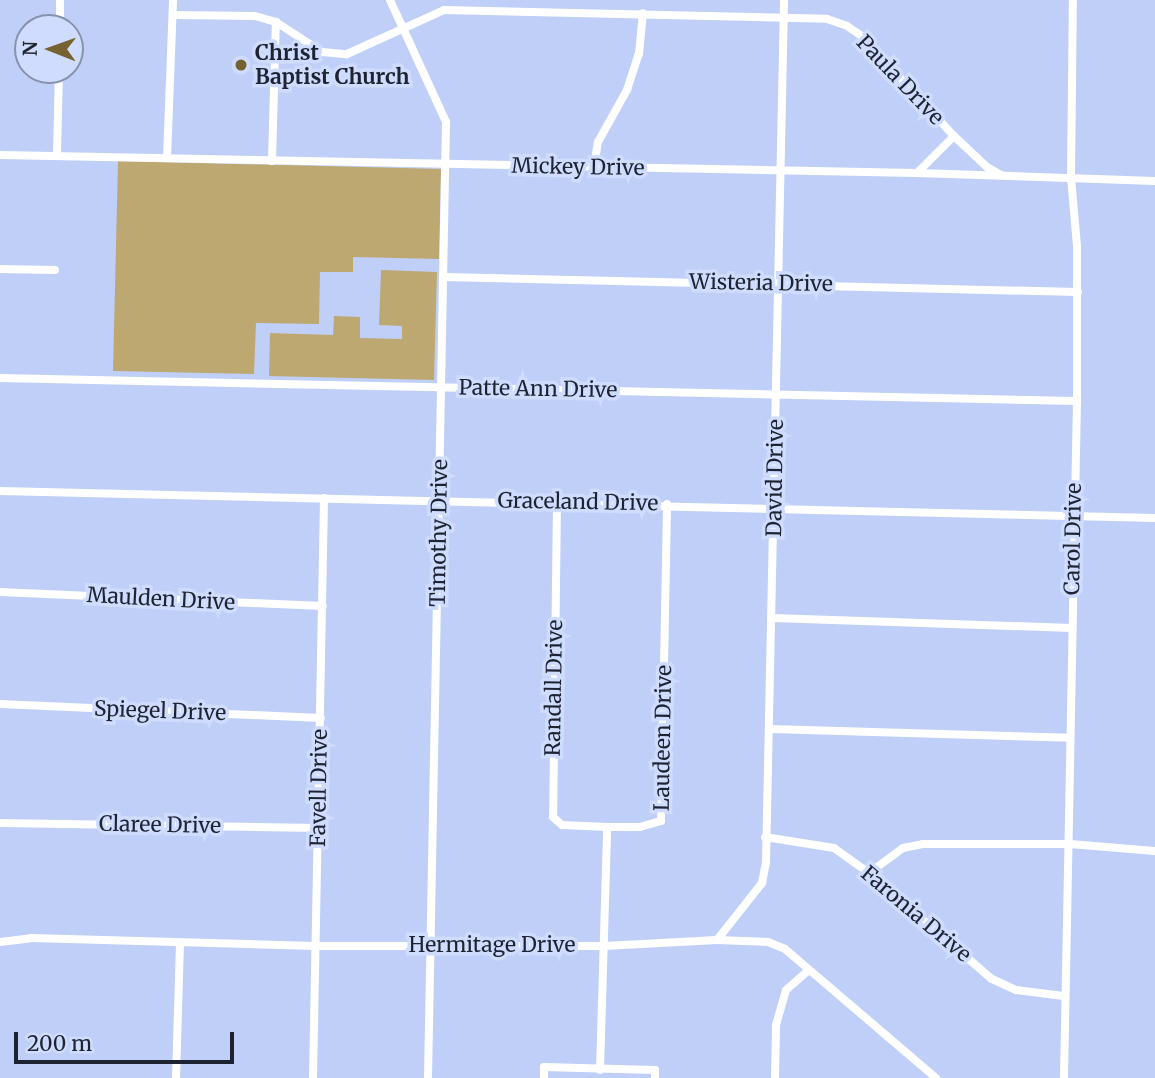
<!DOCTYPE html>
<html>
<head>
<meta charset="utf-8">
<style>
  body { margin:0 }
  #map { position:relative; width:1155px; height:1078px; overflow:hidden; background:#bfcff7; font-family:Merriweather,serif }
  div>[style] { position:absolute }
  .green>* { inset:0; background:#bea872 }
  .minor>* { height:8px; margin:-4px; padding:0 4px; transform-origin:4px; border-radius:4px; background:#fff }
  .dots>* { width:19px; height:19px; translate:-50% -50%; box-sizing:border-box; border:4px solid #cfdcfd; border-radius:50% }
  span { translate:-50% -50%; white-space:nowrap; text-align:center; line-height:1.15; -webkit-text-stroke:7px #cfdcfd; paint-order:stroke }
  .poi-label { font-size:21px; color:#1d2332; font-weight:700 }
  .left { translate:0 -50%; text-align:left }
  .street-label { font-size:21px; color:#1d2332 }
  .north { position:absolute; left:14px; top:14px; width:70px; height:70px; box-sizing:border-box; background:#cfdcfd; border:2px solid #8892ac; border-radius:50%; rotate:271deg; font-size:19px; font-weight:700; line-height:28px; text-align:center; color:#1d2332 }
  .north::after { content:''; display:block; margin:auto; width:24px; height:32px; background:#756230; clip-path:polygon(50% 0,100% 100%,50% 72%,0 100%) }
  .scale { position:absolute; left:14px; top:1032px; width:220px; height:32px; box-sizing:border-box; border:4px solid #1d2332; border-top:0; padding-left:9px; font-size:21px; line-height:24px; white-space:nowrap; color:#1d2332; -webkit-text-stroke:5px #cfdcfd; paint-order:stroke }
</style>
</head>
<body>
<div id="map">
  <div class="green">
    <div style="clip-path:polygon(118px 161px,441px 169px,439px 259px,353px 257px,353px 272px,320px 272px,319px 324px,256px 323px,254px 374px,113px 371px)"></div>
    <div style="clip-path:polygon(381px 270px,437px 272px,434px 380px,269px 376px,270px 333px,333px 335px,334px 316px,360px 317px,360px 338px,402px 339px,402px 326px,379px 325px)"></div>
  </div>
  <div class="minor">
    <div style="left:390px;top:0;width:134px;rotate:65.3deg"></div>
    <div style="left:446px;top:122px;width:956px;rotate:91.08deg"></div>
    <div style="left:173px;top:15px;width:82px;rotate:0.7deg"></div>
    <div style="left:255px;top:16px;width:22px;rotate:16deg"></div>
    <div style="left:276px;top:22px;width:55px;rotate:33.1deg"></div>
    <div style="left:322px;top:52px;width:25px;rotate:5deg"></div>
    <div style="left:347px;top:54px;width:107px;rotate:-24.4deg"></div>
    <div style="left:444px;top:10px;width:383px;rotate:1.3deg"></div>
    <div style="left:827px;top:19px;width:21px;rotate:19deg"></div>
    <div style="left:847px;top:26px;width:18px;rotate:34deg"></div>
    <div style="left:862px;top:36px;width:136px;rotate:47.4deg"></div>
    <div style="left:954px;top:136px;width:45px;rotate:43.2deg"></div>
    <div style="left:987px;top:167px;width:16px;rotate:30deg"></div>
    <div style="left:60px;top:28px;width:28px;rotate:-90deg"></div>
    <div style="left:0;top:155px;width:917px;rotate:1.12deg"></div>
    <div style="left:917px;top:173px;width:238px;rotate:1.9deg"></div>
    <div style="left:57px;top:156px;width:86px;rotate:-88.7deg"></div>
    <div style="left:167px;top:158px;width:158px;rotate:-87.8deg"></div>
    <div style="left:272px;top:161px;width:139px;rotate:-88.4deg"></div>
    <div style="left:594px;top:167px;width:25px;rotate:-81deg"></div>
    <div style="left:598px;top:142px;width:60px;rotate:-60.9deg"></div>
    <div style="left:627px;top:90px;width:38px;rotate:-72deg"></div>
    <div style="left:639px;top:54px;width:41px;rotate:-84.4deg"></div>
    <div style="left:917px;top:173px;width:52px;rotate:-45deg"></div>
    <div style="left:0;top:269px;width:55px;rotate:1deg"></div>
    <div style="left:444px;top:277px;width:634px;rotate:1.36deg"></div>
    <div style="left:0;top:378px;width:1077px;rotate:1.22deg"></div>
    <div style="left:0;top:491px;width:1155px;rotate:1.34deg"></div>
    <div style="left:557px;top:502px;width:315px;rotate:90.7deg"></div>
    <div style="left:553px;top:817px;width:12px;rotate:42deg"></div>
    <div style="left:562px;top:825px;width:45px;rotate:2.5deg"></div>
    <div style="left:607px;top:827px;width:33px"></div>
    <div style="left:640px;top:827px;width:22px;rotate:-16deg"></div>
    <div style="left:661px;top:821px;width:317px;rotate:-88.9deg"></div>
    <div style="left:0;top:592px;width:323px;rotate:2.5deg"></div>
    <div style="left:773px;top:618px;width:299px;rotate:1.9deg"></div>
    <div style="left:0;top:704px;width:321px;rotate:2.5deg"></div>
    <div style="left:771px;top:729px;width:299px;rotate:1.7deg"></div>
    <div style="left:0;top:823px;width:319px;rotate:0.9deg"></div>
    <div style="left:765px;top:837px;width:70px;rotate:9.1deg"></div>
    <div style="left:834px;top:848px;width:43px;rotate:35.5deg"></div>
    <div style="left:869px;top:873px;width:162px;rotate:40.8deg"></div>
    <div style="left:992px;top:979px;width:26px;rotate:25deg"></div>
    <div style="left:1016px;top:990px;width:48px;rotate:7.1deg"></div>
    <div style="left:869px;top:873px;width:42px;rotate:-36.3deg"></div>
    <div style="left:903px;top:848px;width:20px;rotate:-11deg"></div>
    <div style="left:923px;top:844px;width:147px"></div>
    <div style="left:1070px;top:844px;width:85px;rotate:4.7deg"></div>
    <div style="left:717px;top:940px;width:73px;rotate:-51.7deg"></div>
    <div style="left:762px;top:883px;width:21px;rotate:-79deg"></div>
    <div style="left:766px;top:862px;width:862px;rotate:-88.8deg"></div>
    <div style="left:0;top:942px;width:31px;rotate:-7deg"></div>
    <div style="left:31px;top:938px;width:284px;rotate:1.6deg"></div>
    <div style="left:315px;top:946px;width:289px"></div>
    <div style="left:604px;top:946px;width:113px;rotate:-3deg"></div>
    <div style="left:717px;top:940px;width:51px;rotate:2.2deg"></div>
    <div style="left:768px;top:942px;width:18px;rotate:22deg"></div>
    <div style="left:785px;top:949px;width:199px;rotate:40.5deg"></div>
    <div style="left:600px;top:1070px;width:243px;rotate:-88.3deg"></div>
    <div style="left:176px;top:1078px;width:134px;rotate:-88.3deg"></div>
    <div style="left:313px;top:1078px;width:580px;rotate:-88.91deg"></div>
    <div style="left:544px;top:1078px;width:11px;rotate:-90deg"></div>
    <div style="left:544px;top:1067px;width:111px;rotate:1.5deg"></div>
    <div style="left:655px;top:1070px;width:8px;rotate:90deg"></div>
    <div style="left:775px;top:1078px;width:53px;rotate:-88.9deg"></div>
    <div style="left:776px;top:1025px;width:36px;rotate:-74deg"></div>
    <div style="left:786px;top:990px;width:30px;rotate:-41deg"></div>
    <div style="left:1064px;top:1078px;width:677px;rotate:-88.9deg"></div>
    <div style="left:1077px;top:401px;width:155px;rotate:-90deg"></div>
    <div style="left:1077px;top:246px;width:68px;rotate:-95deg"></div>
    <div style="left:1071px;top:178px;width:178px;rotate:-89.4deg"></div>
  </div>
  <div class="dots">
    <div style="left:241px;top:65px;background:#756230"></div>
  </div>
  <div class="poi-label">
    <span class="left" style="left:255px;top:65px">Christ<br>Baptist Church</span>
  </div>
  <div class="street-label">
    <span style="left:900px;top:80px;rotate:46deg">Paula Drive</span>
    <span style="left:578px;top:167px;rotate:1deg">Mickey Drive</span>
    <span style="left:761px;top:283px;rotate:1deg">Wisteria Drive</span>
    <span style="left:538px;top:389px;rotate:1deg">Patte Ann Drive</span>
    <span style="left:775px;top:478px;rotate:-89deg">David Drive</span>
    <span style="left:578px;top:502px;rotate:1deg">Graceland Drive</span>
    <span style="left:439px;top:533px;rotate:-89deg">Timothy Drive</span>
    <span style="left:1073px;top:539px;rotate:-89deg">Carol Drive</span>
    <span style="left:161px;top:599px;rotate:3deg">Maulden Drive</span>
    <span style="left:554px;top:688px;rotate:-89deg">Randall Drive</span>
    <span style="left:160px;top:711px;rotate:2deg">Spiegel Drive</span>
    <span style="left:663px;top:738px;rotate:-89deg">Laudeen Drive</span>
    <span style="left:319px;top:788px;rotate:-89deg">Favell Drive</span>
    <span style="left:160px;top:825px;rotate:1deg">Claree Drive</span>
    <span style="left:916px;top:914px;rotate:40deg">Faronia Drive</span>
    <span style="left:492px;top:945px">Hermitage Drive</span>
  </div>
  <div class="north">N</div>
  <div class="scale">200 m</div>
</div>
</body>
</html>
